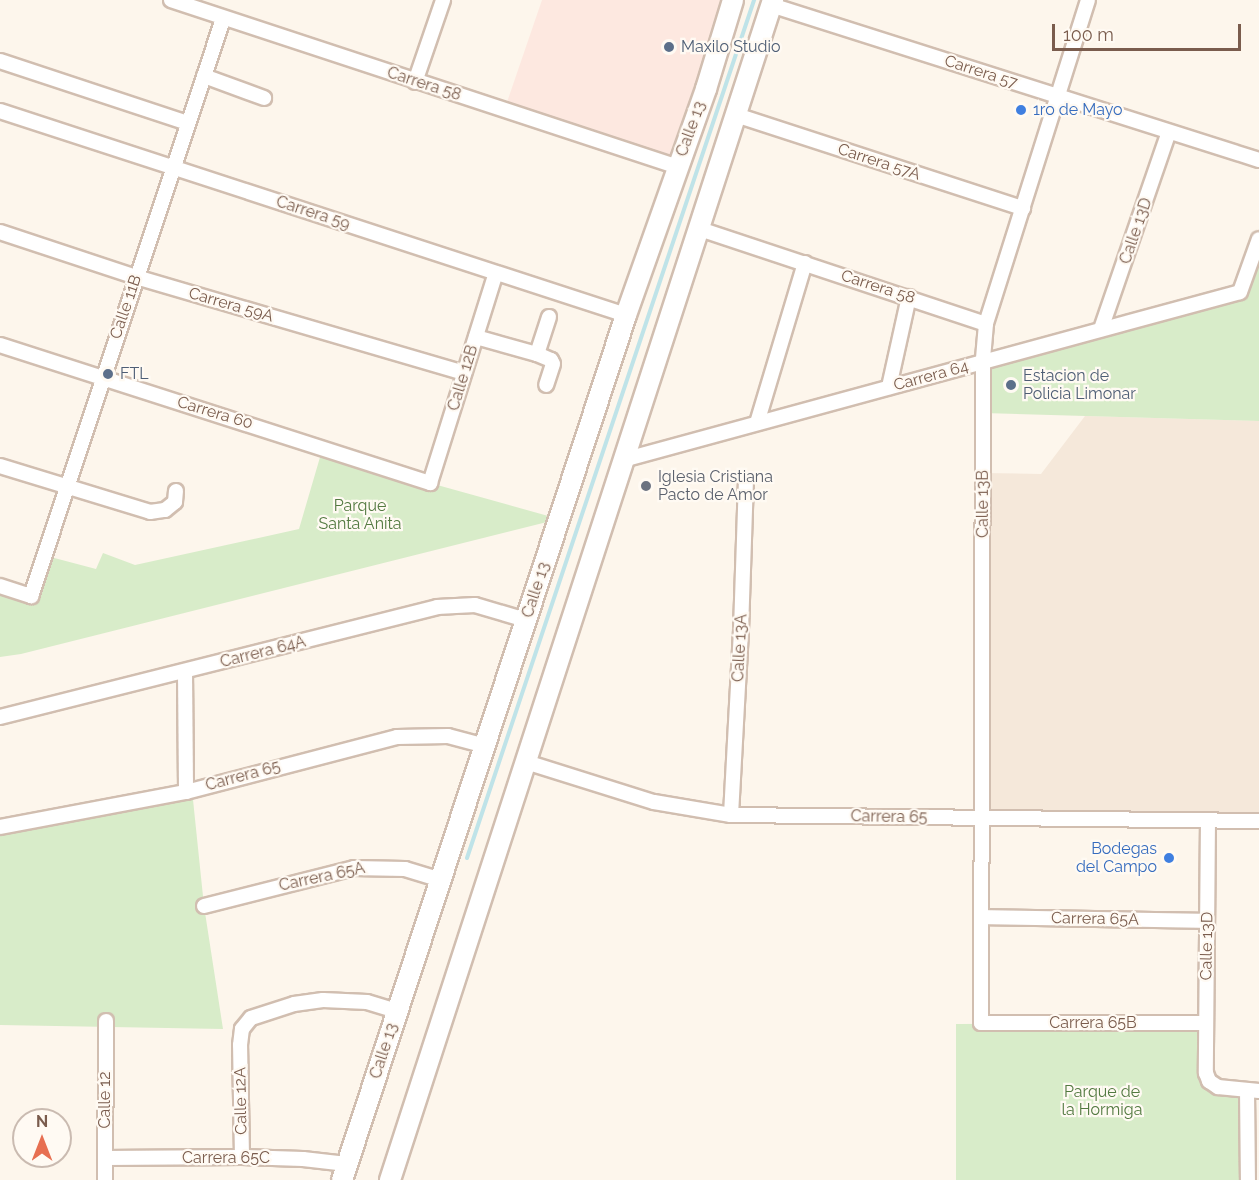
<!DOCTYPE html>
<html>
<head>
<meta charset="utf-8">
<style>
  body { margin:0 }
  #map { position:relative; width:1259px; height:1180px; overflow:hidden; background:#fdf6ec; font-family:Raleway,sans-serif }
  div>[style] { position:absolute }
  .residential>* { inset:0; background:#f5e8da }
  .commercial>* { inset:0; background:#fde8e0 }
  .green>* { inset:0; background:#d8ecc9 }
  .stream>* { height:4px; margin:-2px; padding:0 2px; transform-origin:2px; border-radius:2px; background:#bfe3e8 }
  .roads { filter:drop-shadow(2px 0 #d1beb0) drop-shadow(-2px 0 #d1beb0) drop-shadow(0 2px #d1beb0) drop-shadow(0 -2px #d1beb0) }
  .street>* { height:14px; margin:-7px; padding:0 7px; transform-origin:7px; border-radius:7px; background:#fff }
  .secondary>* { height:20px; margin:-10px; padding:0 10px; transform-origin:10px; border-radius:10px; background:#fff }
  .dots>* { width:16px; height:16px; translate:-50% -50%; box-sizing:border-box; border:3px solid #fffaf3; border-radius:50% }
  span { translate:-50% -50%; white-space:nowrap; text-align:center; line-height:1.15; -webkit-text-stroke:4.5px #fffaf3; paint-order:stroke }
  .service-label { font-size:16px; color:#4e5e75 }
  .left { translate:0 -50%; text-align:left }
  .street-label { font-size:16px; color:#7a5c4d }
  .shop-label { font-size:16px; color:#366cbe }
  .right { translate:-100% -50%; text-align:right }
  .worship-label { font-size:16px; color:#5b616d }
  .park-label { font-size:16px; color:#537a41 }
  .north { position:absolute; left:12px; top:1108px; width:60px; height:60px; box-sizing:border-box; background:#fffaf3; border:2px solid #cabbb1; border-radius:50%; rotate:0deg; font-size:16px; font-weight:700; line-height:24px; text-align:center; color:#7a5c4d }
  .north::after { content:''; display:block; margin:auto; width:21px; height:27px; background:#e76f51; clip-path:polygon(50% 0,100% 100%,50% 72%,0 100%) }
  .scale { position:absolute; left:1052px; top:24px; width:189px; height:27px; box-sizing:border-box; border:3px solid #7a5c4d; border-top:0; padding-left:8px; font-size:18px; line-height:21px; white-space:nowrap; color:#7a5c4d; -webkit-text-stroke:4px #fffaf3; paint-order:stroke }
</style>
</head>
<body>
<div id="map">
  <div class="residential">
    <div style="clip-path:polygon(1085px 416px,1259px 421px,1259px 821px,983px 818px,983px 473px,1041px 474px)"></div>
  </div>
  <div class="commercial">
    <div style="clip-path:polygon(542px 0,733px 0,678px 167px,504px 111px)"></div>
  </div>
  <div class="green">
    <div style="clip-path:polygon(1259px 239px,1259px 421px,983px 413px,983px 362px,1240px 292px)"></div>
    <div style="clip-path:polygon(323px 447px,430px 483px,559px 519px,21px 654px,0 657px,0 586px,31px 596px,43px 555px,96px 569px,103px 553px,135px 565px,299px 529px)"></div>
    <div style="clip-path:polygon(192px 790px,204px 906px,223px 1029px,0 1025px,0 827px)"></div>
    <div style="clip-path:polygon(1206px 1023px,1209px 1081px,1247px 1090px,1248px 1180px,956px 1180px,956px 1024px)"></div>
  </div>
  <div class="stream">
    <div style="left:467px;top:858px;width:905px;rotate:-71.5deg"></div>
  </div>
  <div class="roads">
    <div class="street">
      <div style="left:171px;top:0;width:534px;rotate:18.23deg"></div>
      <div style="left:1088px;top:0;width:340px;rotate:107.5deg"></div>
      <div style="left:986px;top:324px;width:38px;rotate:95deg"></div>
      <div style="left:983px;top:362px;width:661px;rotate:90.17deg"></div>
      <div style="left:981px;top:1023px;width:225px"></div>
      <div style="left:771px;top:5px;width:512px;rotate:17.62deg"></div>
      <div style="left:0;top:61px;width:198px;rotate:18.3deg"></div>
      <div style="left:204px;top:76px;width:64px;rotate:20.1deg"></div>
      <div style="left:415px;top:82px;width:87px;rotate:-71.1deg"></div>
      <div style="left:0;top:111px;width:658px;rotate:18.05deg"></div>
      <div style="left:736px;top:115px;width:302px;rotate:18deg"></div>
      <div style="left:700px;top:229px;width:301px;rotate:18.4deg"></div>
      <div style="left:0;top:232px;width:143px;rotate:18.3deg"></div>
      <div style="left:136px;top:277px;width:342px;rotate:16.3deg"></div>
      <div style="left:1101px;top:329px;width:208px;rotate:-71deg"></div>
      <div style="left:476px;top:337px;width:63px;rotate:15.6deg"></div>
      <div style="left:537px;top:354px;width:39px;rotate:-72deg"></div>
      <div style="left:0;top:345px;width:452px;rotate:17.8deg"></div>
      <div style="left:430px;top:483px;width:220px;rotate:-72.6deg"></div>
      <div style="left:537px;top:354px;width:15px;rotate:23deg"></div>
      <div style="left:551px;top:360px;width:4px;rotate:63deg"></div>
      <div style="left:553px;top:364px;width:22px;rotate:108deg"></div>
      <div style="left:889px;top:387px;width:92px;rotate:-77.5deg"></div>
      <div style="left:757px;top:423px;width:167px;rotate:-73.3deg"></div>
      <div style="left:623px;top:460px;width:639px;rotate:-15.23deg"></div>
      <div style="left:1240px;top:292px;width:56px;rotate:-70.3deg"></div>
      <div style="left:0;top:466px;width:157px;rotate:17deg"></div>
      <div style="left:150px;top:512px;width:15px;rotate:-8deg"></div>
      <div style="left:165px;top:510px;width:13px;rotate:-39deg"></div>
      <div style="left:175px;top:502px;width:11px;rotate:-85deg"></div>
      <div style="left:0;top:586px;width:33px;rotate:18deg"></div>
      <div style="left:31px;top:596px;width:608px;rotate:-71.59deg"></div>
      <div style="left:185px;top:672px;width:120px;rotate:89.5deg"></div>
      <div style="left:0;top:717px;width:451px;rotate:-14.1deg"></div>
      <div style="left:437px;top:607px;width:38px;rotate:-3deg"></div>
      <div style="left:475px;top:605px;width:53px;rotate:16.4deg"></div>
      <div style="left:526px;top:762px;width:134px;rotate:17.4deg"></div>
      <div style="left:654px;top:802px;width:78px;rotate:9.6deg"></div>
      <div style="left:731px;top:815px;width:528px;rotate:0.65deg"></div>
      <div style="left:731px;top:815px;width:185px;rotate:-86.9deg"></div>
      <div style="left:741px;top:630px;width:149px;rotate:-88.1deg"></div>
      <div style="left:1208px;top:820px;width:253px;rotate:90.5deg"></div>
      <div style="left:1206px;top:1073px;width:9px;rotate:69deg"></div>
      <div style="left:1209px;top:1081px;width:11px;rotate:34deg"></div>
      <div style="left:1218px;top:1087px;width:41px;rotate:5.6deg"></div>
      <div style="left:0;top:827px;width:189px;rotate:-10.7deg"></div>
      <div style="left:186px;top:792px;width:218px;rotate:-14.6deg"></div>
      <div style="left:397px;top:737px;width:51px;rotate:-1.1deg"></div>
      <div style="left:448px;top:736px;width:38px;rotate:15deg"></div>
      <div style="left:204px;top:906px;width:155px;rotate:-14.2deg"></div>
      <div style="left:354px;top:868px;width:51px;rotate:1.1deg"></div>
      <div style="left:405px;top:869px;width:37px;rotate:17deg"></div>
      <div style="left:983px;top:917px;width:224px;rotate:1deg"></div>
      <div style="left:1247px;top:1090px;width:90px;rotate:89.4deg"></div>
      <div style="left:242px;top:1157px;width:112px;rotate:-91deg"></div>
      <div style="left:240px;top:1045px;width:16px;rotate:-83deg"></div>
      <div style="left:242px;top:1029px;width:14px;rotate:-51deg"></div>
      <div style="left:251px;top:1018px;width:45px;rotate:-18deg"></div>
      <div style="left:294px;top:1004px;width:29px;rotate:-8deg"></div>
      <div style="left:323px;top:1000px;width:44px;rotate:2.6deg"></div>
      <div style="left:367px;top:1002px;width:31px;rotate:17deg"></div>
      <div style="left:105px;top:1158px;width:137px;rotate:-0.4deg"></div>
      <div style="left:242px;top:1157px;width:61px;rotate:1.9deg"></div>
      <div style="left:303px;top:1159px;width:44px;rotate:6.5deg"></div>
      <div style="left:105px;top:1180px;width:159px;rotate:-89.6deg"></div>
    </div>
    <div class="secondary">
      <div style="left:342px;top:1180px;width:910px;rotate:-71.82deg"></div>
      <div style="left:626px;top:315px;width:240px;rotate:-70.5deg"></div>
      <div style="left:706px;top:89px;width:93px;rotate:-73.1deg"></div>
      <div style="left:390px;top:1180px;width:1241px;rotate:-72.02deg"></div>
    </div>
  </div>
  <div class="dots">
    <div style="left:669px;top:47px;background:#5c6f8a"></div>
    <div style="left:1021px;top:110px;background:#3f7fe0"></div>
    <div style="left:108px;top:374px;background:#5c6f8a"></div>
    <div style="left:1011px;top:385px;background:#5c6f8a"></div>
    <div style="left:646px;top:486px;background:#6b7280"></div>
    <div style="left:1169px;top:858px;background:#3f7fe0"></div>
  </div>
  <div class="service-label">
    <span class="left" style="left:681px;top:47px">Maxilo Studio</span>
    <span class="left" style="left:120px;top:374px">FTL</span>
    <span class="left" style="left:1023px;top:385px">Estacion de<br>Policia Limonar</span>
  </div>
  <div class="street-label">
    <span style="left:981px;top:72px;rotate:18deg">Carrera 57</span>
    <span style="left:424px;top:84px;rotate:18deg">Carrera 58</span>
    <span style="left:691px;top:129px;rotate:-70deg">Calle 13</span>
    <span style="left:879px;top:162px;rotate:18deg">Carrera 57A</span>
    <span style="left:313px;top:213px;rotate:18deg">Carrera 59</span>
    <span style="left:1136px;top:231px;rotate:-71deg">Calle 13D</span>
    <span style="left:878px;top:287px;rotate:18deg">Carrera 58</span>
    <span style="left:231px;top:305px;rotate:16deg">Carrera 59A</span>
    <span style="left:126px;top:307px;rotate:-71deg">Calle 11B</span>
    <span style="left:931px;top:376px;rotate:-15deg">Carrera 64</span>
    <span style="left:463px;top:378px;rotate:-73deg">Calle 12B</span>
    <span style="left:215px;top:413px;rotate:17deg">Carrera 60</span>
    <span style="left:983px;top:504px;rotate:-90deg">Calle 13B</span>
    <span style="left:536px;top:590px;rotate:-72deg">Calle 13</span>
    <span style="left:740px;top:648px;rotate:-87deg">Calle 13A</span>
    <span style="left:263px;top:652px;rotate:-14deg">Carrera 64A</span>
    <span style="left:243px;top:776px;rotate:-15deg">Carrera 65</span>
    <span style="left:889px;top:817px;rotate:1deg">Carrera 65</span>
    <span style="left:322px;top:877px;rotate:-12deg">Carrera 65A</span>
    <span style="left:1095px;top:919px;rotate:1deg">Carrera 65A</span>
    <span style="left:1207px;top:946px;rotate:-89deg">Calle 13D</span>
    <span style="left:1093px;top:1023px">Carrera 65B</span>
    <span style="left:384px;top:1051px;rotate:-72deg">Calle 13</span>
    <span style="left:105px;top:1100px;rotate:-90deg">Calle 12</span>
    <span style="left:241px;top:1101px;rotate:-91deg">Calle 12A</span>
    <span style="left:226px;top:1158px">Carrera 65C</span>
  </div>
  <div class="shop-label">
    <span class="left" style="left:1033px;top:110px">1ro de Mayo</span>
    <span class="right" style="left:1157px;top:858px">Bodegas<br>del Campo</span>
  </div>
  <div class="worship-label">
    <span class="left" style="left:658px;top:486px">Iglesia Cristiana<br>Pacto de Amor</span>
  </div>
  <div class="park-label">
    <span style="left:360px;top:515px">Parque<br>Santa Anita</span>
    <span style="left:1102px;top:1101px">Parque de<br>la Hormiga</span>
  </div>
  <div class="north">N</div>
  <div class="scale">100 m</div>
</div>
</body>
</html>
